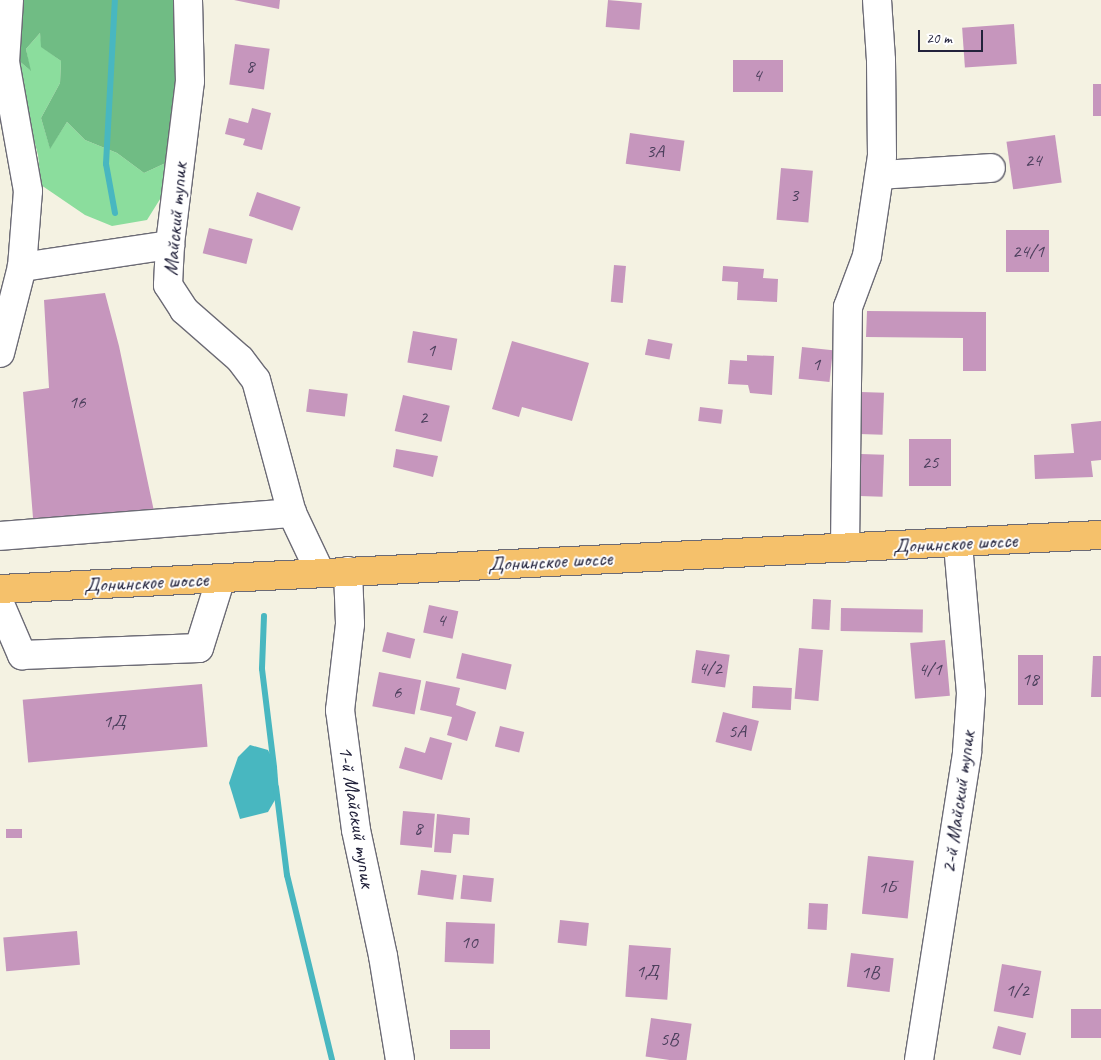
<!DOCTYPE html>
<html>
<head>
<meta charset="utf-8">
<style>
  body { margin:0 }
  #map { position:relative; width:1101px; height:1060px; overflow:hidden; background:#f4f2e2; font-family:Caveat,sans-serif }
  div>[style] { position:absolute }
  .green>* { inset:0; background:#8bdd9d }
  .forest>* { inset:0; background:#70bc84 }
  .water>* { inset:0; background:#48b7c0 }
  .stream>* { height:6px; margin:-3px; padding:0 3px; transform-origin:3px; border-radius:3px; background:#48b7c0 }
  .building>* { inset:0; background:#c696bd; transform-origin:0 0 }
  .roads { filter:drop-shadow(1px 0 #6c6b75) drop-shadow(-1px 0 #6c6b75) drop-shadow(0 1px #6c6b75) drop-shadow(0 -1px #6c6b75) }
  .minor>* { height:28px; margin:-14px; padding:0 14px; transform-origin:14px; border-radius:14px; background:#fff }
  .major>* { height:28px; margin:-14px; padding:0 14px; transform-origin:14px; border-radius:14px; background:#f5c16b }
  span { translate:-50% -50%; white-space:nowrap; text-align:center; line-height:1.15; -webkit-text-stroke:4px #fff; paint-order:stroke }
  .number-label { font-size:19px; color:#4b3f5c }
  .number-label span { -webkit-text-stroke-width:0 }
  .street-label { font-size:21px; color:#22223b }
  .scale { position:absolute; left:918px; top:30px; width:65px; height:22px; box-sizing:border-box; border:2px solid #22223b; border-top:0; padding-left:6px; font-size:15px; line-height:18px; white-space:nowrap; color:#22223b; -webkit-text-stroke:4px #fff; paint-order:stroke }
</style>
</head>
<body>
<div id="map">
  <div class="green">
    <div style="clip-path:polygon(40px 33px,42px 47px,61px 61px,60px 83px,41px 118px,50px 148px,67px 122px,85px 140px,117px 153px,144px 173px,170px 161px,167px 188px,147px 220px,112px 226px,85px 215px,41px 185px,38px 155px,29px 121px,18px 60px,30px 70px,26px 49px)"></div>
  </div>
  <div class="forest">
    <div style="clip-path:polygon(24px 0,179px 0,176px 104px,170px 161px,144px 173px,117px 153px,85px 140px,67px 122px,50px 149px,41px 118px,60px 83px,61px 61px,41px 47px,40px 33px,26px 49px,31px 71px,18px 60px,21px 19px)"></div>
  </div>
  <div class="water">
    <div style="clip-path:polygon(250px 745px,268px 750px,277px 767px,279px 793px,268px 812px,240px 819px,229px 783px,238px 757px)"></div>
  </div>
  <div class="stream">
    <div style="left:115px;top:213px;width:50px;rotate:-100.4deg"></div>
    <div style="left:106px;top:164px;width:164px;rotate:-86.9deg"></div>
    <div style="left:264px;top:616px;width:53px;rotate:92.2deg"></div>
    <div style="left:262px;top:669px;width:99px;rotate:83deg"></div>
    <div style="left:276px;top:787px;width:89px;rotate:82.9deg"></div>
    <div style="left:287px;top:875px;width:190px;rotate:76.3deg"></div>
  </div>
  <div class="building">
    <div style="clip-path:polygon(234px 0,280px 0,279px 9px)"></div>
    <div style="left:608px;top:0;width:34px;height:27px;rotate:5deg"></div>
    <div style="left:1014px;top:24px;width:40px;height:52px;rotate:86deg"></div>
    <div style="left:235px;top:44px;width:35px;height:41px;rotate:8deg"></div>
    <div style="left:733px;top:60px;width:50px;height:32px"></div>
    <div style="left:1093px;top:84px;width:8px;height:32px"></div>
    <div style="clip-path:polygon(252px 108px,271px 113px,262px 150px,243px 145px,245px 139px,225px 134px,229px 118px,248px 123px)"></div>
    <div style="left:630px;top:133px;width:55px;height:31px;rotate:8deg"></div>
    <div style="left:1055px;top:135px;width:48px;height:49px;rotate:82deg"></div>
    <div style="left:781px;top:168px;width:32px;height:52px;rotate:5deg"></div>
    <div style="left:257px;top:192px;width:46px;height:25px;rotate:19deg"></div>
    <div style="left:209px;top:228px;width:45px;height:26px;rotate:14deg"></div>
    <div style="left:1049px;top:230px;width:42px;height:43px;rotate:90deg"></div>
    <div style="left:614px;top:265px;width:12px;height:37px;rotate:5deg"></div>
    <div style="clip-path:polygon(723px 266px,764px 269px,763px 278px,778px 279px,777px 302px,737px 300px,738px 282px,722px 281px)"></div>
    <div style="clip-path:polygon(105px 293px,119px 346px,155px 516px,33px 518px,23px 392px,49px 388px,44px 300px)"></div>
    <div style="clip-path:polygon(867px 311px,986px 312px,986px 371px,963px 371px,963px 338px,866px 337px)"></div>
    <div style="left:413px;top:331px;width:45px;height:32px;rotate:10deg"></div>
    <div style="left:648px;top:339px;width:25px;height:16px;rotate:11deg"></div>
    <div style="clip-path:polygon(512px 341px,589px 363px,572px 421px,522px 407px,519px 417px,492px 409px)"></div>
    <div style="left:802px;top:347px;width:31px;height:32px;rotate:6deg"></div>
    <div style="clip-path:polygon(747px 355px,774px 356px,772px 395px,750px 393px,748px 385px,728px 384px,730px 360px,747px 361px)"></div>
    <div style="left:309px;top:389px;width:39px;height:23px;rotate:7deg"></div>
    <div style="left:861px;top:392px;width:23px;height:42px;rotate:2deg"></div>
    <div style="left:403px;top:395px;width:48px;height:37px;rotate:13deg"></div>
    <div style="left:700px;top:407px;width:23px;height:14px;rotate:7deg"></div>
    <div style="clip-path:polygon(1101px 421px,1101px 460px,1091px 461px,1093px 477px,1035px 479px,1034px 455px,1074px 453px,1071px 424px)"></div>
    <div style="left:951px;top:439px;width:47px;height:42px;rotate:90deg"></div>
    <div style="clip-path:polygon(396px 449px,438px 456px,433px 477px,393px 467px)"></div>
    <div style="left:861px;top:454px;width:23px;height:42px;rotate:2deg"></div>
    <div style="left:813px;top:599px;width:18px;height:30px;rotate:3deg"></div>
    <div style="left:429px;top:605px;width:30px;height:28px;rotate:12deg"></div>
    <div style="left:841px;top:608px;width:82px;height:23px;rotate:1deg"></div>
    <div style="left:387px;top:632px;width:29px;height:20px;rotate:14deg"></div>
    <div style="left:945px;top:640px;width:56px;height:35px;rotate:85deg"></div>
    <div style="left:799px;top:648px;width:24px;height:51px;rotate:5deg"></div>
    <div style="left:696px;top:650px;width:34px;height:33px;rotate:8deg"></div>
    <div style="left:462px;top:653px;width:51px;height:26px;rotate:13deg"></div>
    <div style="left:1018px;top:655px;width:25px;height:50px"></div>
    <div style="clip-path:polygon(1093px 656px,1101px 656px,1101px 697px,1091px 697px)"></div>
    <div style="left:379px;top:672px;width:43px;height:35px;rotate:11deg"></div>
    <div style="clip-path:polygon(426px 681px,460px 688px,456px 705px,476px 712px,467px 741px,447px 735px,452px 717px,420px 710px)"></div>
    <div style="left:202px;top:684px;width:63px;height:180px;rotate:85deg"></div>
    <div style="left:753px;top:686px;width:39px;height:22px;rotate:3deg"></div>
    <div style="left:723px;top:712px;width:37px;height:31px;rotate:14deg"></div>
    <div style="left:500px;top:726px;width:25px;height:21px;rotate:14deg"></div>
    <div style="clip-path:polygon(430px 737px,452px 743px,442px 780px,399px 768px,405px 747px,425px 753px)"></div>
    <div style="left:403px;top:811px;width:32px;height:34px;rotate:5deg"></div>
    <div style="clip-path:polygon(437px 814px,470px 818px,469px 835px,453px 834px,451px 853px,434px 852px)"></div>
    <div style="left:6px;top:829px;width:16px;height:9px"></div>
    <div style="left:868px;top:856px;width:46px;height:58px;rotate:6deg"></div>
    <div style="left:421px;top:870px;width:36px;height:25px;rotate:8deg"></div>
    <div style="left:463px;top:875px;width:31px;height:24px;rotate:6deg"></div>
    <div style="left:809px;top:903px;width:19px;height:26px;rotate:3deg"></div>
    <div style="left:560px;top:920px;width:29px;height:23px;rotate:6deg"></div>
    <div style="left:446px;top:922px;width:49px;height:40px;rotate:2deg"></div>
    <div style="left:77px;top:931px;width:34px;height:74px;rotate:85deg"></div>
    <div style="left:629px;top:945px;width:42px;height:52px;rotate:4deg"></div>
    <div style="left:851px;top:953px;width:43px;height:34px;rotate:7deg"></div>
    <div style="left:1002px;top:964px;width:40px;height:48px;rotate:10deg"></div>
    <div style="left:1101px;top:1009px;width:29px;height:30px;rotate:90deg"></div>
    <div style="left:651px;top:1018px;width:41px;height:39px;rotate:8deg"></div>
    <div style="left:998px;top:1026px;width:29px;height:23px;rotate:14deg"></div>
    <div style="left:450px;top:1030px;width:40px;height:19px"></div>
  </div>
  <div class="roads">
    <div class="minor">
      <div style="left:188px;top:0;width:81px;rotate:88.6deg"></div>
      <div style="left:190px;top:81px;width:165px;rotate:97deg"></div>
      <div style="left:170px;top:245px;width:40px;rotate:92.9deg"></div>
      <div style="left:168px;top:285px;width:30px;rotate:57deg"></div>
      <div style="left:184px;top:310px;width:74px;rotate:41.2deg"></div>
      <div style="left:240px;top:359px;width:26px;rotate:53deg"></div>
      <div style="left:256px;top:380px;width:138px;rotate:74.9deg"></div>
      <div style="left:292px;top:513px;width:65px;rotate:64.6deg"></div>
      <div style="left:880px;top:175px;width:111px;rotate:-3.6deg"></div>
      <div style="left:22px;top:267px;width:150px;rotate:-8.5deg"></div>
      <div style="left:0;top:353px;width:89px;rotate:-75.7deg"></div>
      <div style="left:22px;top:267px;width:76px;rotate:-85.5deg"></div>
      <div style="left:28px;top:191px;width:131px;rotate:-100.1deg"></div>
      <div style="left:5px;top:62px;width:62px;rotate:-86.3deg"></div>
      <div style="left:0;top:536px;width:293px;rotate:-4.5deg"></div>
      <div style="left:845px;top:548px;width:241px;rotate:-89.3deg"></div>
      <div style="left:848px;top:307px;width:54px;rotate:-69.6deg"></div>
      <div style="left:867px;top:256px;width:101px;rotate:-81.5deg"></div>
      <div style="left:882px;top:156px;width:96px;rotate:-90.6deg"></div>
      <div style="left:881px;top:60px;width:60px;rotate:-93.8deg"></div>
      <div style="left:348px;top:571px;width:53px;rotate:87.8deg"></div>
      <div style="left:350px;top:624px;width:87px;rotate:96.6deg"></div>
      <div style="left:340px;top:710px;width:121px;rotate:82.4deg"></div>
      <div style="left:356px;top:830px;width:129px;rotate:77.9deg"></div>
      <div style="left:383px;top:956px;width:105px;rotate:80.7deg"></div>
      <div style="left:0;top:604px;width:56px;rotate:66.7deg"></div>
      <div style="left:22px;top:655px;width:177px;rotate:-2.3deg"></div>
      <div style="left:199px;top:648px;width:73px;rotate:-72.6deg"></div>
      <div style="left:919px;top:1060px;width:312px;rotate:-81.1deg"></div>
      <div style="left:967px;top:752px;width:59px;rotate:-86.1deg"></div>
      <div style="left:971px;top:693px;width:151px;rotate:-95deg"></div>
    </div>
    <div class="major">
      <div style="left:0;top:589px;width:1102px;rotate:-2.81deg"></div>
    </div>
  </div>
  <div class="number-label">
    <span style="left:250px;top:67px">8</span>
    <span style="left:757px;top:76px">4</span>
    <span style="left:655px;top:152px">3А</span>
    <span style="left:1033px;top:161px">24</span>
    <span style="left:794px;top:196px">3</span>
    <span style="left:1028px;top:252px">24/1</span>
    <span style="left:431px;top:351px">1</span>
    <span style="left:816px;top:365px">1</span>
    <span style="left:77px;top:403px">16</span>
    <span style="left:423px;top:418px">2</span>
    <span style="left:930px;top:463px">25</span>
    <span style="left:441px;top:621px">4</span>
    <span style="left:710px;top:669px">4/2</span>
    <span style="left:930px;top:670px">4/1</span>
    <span style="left:1030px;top:680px">18</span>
    <span style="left:397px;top:693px">6</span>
    <span style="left:114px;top:722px">1Д</span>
    <span style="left:737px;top:732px">5А</span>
    <span style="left:418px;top:829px">8</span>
    <span style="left:887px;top:888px">1Б</span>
    <span style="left:469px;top:943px">10</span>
    <span style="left:647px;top:972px">1Д</span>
    <span style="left:870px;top:973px">1В</span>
    <span style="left:1017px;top:991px">1/2</span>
    <span style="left:669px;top:1040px">5В</span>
  </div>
  <div class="street-label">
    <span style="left:175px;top:219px;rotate:-85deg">Майский тупик</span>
    <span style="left:955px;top:543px;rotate:-3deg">Донинское шоссе</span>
    <span style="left:550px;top:561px;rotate:-3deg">Донинское шоссе</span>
    <span style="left:146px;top:582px;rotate:-3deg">Донинское шоссе</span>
    <span style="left:958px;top:802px;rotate:-82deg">2-й Майский тупик</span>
    <span style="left:357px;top:817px;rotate:81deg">1-й Майский тупик</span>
  </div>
  <div class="scale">20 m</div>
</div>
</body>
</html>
